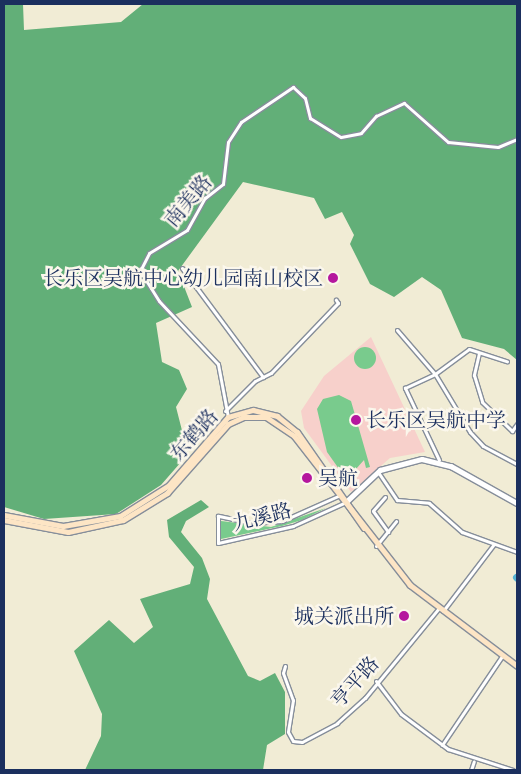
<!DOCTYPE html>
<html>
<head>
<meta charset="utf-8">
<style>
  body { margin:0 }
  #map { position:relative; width:521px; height:774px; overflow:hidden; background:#f1ecd5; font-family:"EB Garamond","Noto Serif SC",serif }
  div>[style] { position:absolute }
  .built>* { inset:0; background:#f7d0cb }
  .green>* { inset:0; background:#79cb8d }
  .round { border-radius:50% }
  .forest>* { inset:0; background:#62af78 }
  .river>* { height:7px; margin:-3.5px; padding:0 3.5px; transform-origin:3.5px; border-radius:3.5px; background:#57b4d5 }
  .roads { filter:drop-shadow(1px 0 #868e9a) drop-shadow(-1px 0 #868e9a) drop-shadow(0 1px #868e9a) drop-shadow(0 -1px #868e9a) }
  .minor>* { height:3px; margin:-1.5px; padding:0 1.5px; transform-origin:1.5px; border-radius:1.5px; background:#fff }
  .tertiary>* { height:4.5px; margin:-2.25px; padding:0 2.25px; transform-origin:2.25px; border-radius:2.25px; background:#fff }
  .secondary>* { height:5px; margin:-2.5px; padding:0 2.5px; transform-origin:2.5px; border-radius:2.5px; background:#fde5c5 }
  .dots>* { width:14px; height:14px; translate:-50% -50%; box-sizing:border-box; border:2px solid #fbf7ec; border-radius:50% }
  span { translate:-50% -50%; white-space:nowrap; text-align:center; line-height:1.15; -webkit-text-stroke:5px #fbf7ec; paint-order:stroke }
  .street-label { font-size:20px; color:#1b2f5e }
  .poi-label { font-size:20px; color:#1b2f5e }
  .right { translate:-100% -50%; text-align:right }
  .left { translate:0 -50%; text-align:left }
  .frame { position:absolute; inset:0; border:5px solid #1b2f5e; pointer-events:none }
</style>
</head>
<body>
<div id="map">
  <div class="built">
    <div style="clip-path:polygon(371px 337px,425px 452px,390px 458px,351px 492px,304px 428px,301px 411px,324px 376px)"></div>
  </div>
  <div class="green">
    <div class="round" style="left:354px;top:347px;width:22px;height:22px"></div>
    <div style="clip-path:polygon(339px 395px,351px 401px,370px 467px,366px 468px,364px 460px,356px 469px,339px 469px,327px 452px,317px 409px,323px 399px)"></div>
    <div style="clip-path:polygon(326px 508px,302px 520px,282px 526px,221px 539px,218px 533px,221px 521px,271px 527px)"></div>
  </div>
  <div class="forest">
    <div style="clip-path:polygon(4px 4px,23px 4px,24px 30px,121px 22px,143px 4px,517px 4px,517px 360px,504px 349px,462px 338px,441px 290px,422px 277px,394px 297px,370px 284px,350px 244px,354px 235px,342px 212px,325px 219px,314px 198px,243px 182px,178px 271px,192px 307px,156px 323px,162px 362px,179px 370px,187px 389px,176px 407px,188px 454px,161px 485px,116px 514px,44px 519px,4px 507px)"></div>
    <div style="clip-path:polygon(201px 500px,209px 507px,186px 521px,181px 532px,202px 558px,210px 579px,207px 599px,248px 676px,260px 681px,275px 673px,285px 692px,285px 734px,267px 745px,263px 770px,85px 770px,101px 736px,102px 714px,74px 651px,109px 620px,134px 643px,153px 627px,140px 599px,190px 584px,194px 567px,169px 537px,167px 520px)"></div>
  </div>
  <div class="river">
    <div style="left:516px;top:577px;width:1px;rotate:45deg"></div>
  </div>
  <div class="roads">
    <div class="minor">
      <div style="left:182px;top:268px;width:136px;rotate:53.4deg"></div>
      <div style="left:397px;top:330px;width:58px;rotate:49.2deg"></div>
      <div style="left:435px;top:374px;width:68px;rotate:58.9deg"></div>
      <div style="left:470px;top:432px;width:19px;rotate:47deg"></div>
      <div style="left:483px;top:446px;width:38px;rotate:28deg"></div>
      <div style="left:479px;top:353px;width:23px;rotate:103deg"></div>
      <div style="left:474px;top:375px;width:28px;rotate:73deg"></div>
      <div style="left:482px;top:402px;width:42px;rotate:44deg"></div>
      <div style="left:512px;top:431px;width:9px;rotate:-54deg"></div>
      <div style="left:225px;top:411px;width:42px;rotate:-45deg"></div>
      <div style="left:255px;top:381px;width:18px;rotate:-27deg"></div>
      <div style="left:271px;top:373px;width:97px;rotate:-46.3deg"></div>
      <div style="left:338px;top:303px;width:4px;rotate:-124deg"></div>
      <div style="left:228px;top:417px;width:54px;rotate:-100.7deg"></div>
      <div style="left:218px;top:364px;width:86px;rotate:-133.1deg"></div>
      <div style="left:159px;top:301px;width:36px;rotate:-122deg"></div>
      <div style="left:140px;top:271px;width:20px;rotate:-63deg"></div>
      <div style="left:149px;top:253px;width:44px;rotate:-31.2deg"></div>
      <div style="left:187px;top:230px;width:37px;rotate:-61deg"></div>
      <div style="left:205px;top:198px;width:23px;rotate:-38deg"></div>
      <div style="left:223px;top:184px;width:42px;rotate:-83.2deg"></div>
      <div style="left:228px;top:142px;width:24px;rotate:-57deg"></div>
      <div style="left:241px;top:122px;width:63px;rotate:-33.9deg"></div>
      <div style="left:293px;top:87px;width:16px;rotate:43deg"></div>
      <div style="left:305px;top:98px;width:21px;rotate:76deg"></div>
      <div style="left:310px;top:118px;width:36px;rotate:32deg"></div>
      <div style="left:341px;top:137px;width:20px;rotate:-11deg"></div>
      <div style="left:361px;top:133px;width:23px;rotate:-49deg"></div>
      <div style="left:376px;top:116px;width:31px;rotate:-25deg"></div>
      <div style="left:404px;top:103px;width:59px;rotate:41.6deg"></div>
      <div style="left:448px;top:142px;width:50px;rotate:5.7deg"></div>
      <div style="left:498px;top:147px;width:21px;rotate:-23deg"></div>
      <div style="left:439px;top:460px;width:80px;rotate:-115.3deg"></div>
      <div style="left:405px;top:388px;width:33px;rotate:-25deg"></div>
      <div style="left:435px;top:374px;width:42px;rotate:-36.3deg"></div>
      <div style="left:469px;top:349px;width:40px;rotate:18deg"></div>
      <div style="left:378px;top:472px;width:34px;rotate:56deg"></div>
      <div style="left:397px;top:500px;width:32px;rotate:5deg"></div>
      <div style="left:429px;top:503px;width:44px;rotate:41.3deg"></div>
      <div style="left:462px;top:532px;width:59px;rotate:20deg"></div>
      <div style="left:338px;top:496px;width:61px;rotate:155.9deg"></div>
      <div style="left:282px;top:521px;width:30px;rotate:176deg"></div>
      <div style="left:252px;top:523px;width:35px;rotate:-168deg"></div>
      <div style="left:218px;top:516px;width:27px;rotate:90deg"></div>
      <div style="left:218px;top:543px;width:77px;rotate:-12.8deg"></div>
      <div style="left:293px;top:526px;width:56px;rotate:-24.3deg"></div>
      <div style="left:385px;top:497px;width:18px;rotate:131deg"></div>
      <div style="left:373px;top:511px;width:26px;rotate:54deg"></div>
      <div style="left:376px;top:546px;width:32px;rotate:-51deg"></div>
      <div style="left:443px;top:611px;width:84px;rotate:-52.7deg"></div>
      <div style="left:285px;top:666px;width:7px;rotate:106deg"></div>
      <div style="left:283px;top:673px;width:29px;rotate:70deg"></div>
      <div style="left:293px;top:700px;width:32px;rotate:99deg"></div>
      <div style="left:288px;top:732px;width:10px;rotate:61deg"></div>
      <div style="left:293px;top:741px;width:9px;rotate:6deg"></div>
      <div style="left:302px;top:742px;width:40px;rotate:-28deg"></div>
      <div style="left:337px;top:723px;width:38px;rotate:-42deg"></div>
      <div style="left:365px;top:698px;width:117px;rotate:-50.6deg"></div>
      <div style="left:376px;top:681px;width:41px;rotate:52.9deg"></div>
      <div style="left:401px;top:714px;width:59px;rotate:36.7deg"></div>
      <div style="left:448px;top:749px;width:68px;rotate:17.9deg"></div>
      <div style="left:442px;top:745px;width:107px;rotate:-56deg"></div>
      <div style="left:471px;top:770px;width:9px;rotate:-72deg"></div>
    </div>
    <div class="tertiary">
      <div style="left:347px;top:501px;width:45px;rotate:-43.2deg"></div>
      <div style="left:380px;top:470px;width:43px;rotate:-14.7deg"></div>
      <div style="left:422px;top:459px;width:30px;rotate:14deg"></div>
      <div style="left:451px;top:466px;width:76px;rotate:29.3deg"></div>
    </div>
    <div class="secondary">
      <div style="left:4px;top:515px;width:60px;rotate:10.6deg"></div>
      <div style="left:63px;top:526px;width:58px;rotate:-10deg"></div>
      <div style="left:120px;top:516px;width:58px;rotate:-32.3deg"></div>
      <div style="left:169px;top:485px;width:90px;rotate:-49.1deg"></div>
      <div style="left:228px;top:417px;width:26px;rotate:-16deg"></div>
      <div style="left:253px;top:410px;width:25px;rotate:14deg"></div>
      <div style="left:277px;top:416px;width:26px;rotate:39deg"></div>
      <div style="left:297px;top:432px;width:117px;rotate:55.1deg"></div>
      <div style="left:4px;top:520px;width:65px;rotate:10.6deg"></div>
      <div style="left:68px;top:532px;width:56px;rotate:-12.3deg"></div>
      <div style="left:123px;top:520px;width:52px;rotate:-31.5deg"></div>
      <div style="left:167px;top:493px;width:92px;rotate:-48.5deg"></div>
      <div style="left:228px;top:424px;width:17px;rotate:-24deg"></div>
      <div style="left:244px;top:417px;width:22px"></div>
      <div style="left:266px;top:417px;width:34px;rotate:34deg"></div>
      <div style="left:294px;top:436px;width:189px;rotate:52.1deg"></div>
      <div style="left:410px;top:585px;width:134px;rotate:37.1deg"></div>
    </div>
  </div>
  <div class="dots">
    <div style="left:333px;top:278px;background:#b5179e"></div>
    <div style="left:356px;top:420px;background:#b5179e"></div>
    <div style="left:307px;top:478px;background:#b5179e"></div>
    <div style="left:404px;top:616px;background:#b5179e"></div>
  </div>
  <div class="street-label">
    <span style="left:188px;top:201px;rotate:-50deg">南美路</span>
    <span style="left:194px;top:435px;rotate:-49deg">东鹤路</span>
    <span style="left:262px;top:517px;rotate:-14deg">九溪路</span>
    <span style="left:355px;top:682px;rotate:-48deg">亨平路</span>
  </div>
  <div class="poi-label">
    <span class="right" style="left:323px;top:278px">长乐区吴航中心幼儿园南山校区</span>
    <span class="left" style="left:366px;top:420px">长乐区吴航中学</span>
    <span class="left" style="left:318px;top:478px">吴航</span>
    <span class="right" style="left:394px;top:616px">城关派出所</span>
  </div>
  <div class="frame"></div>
</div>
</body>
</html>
